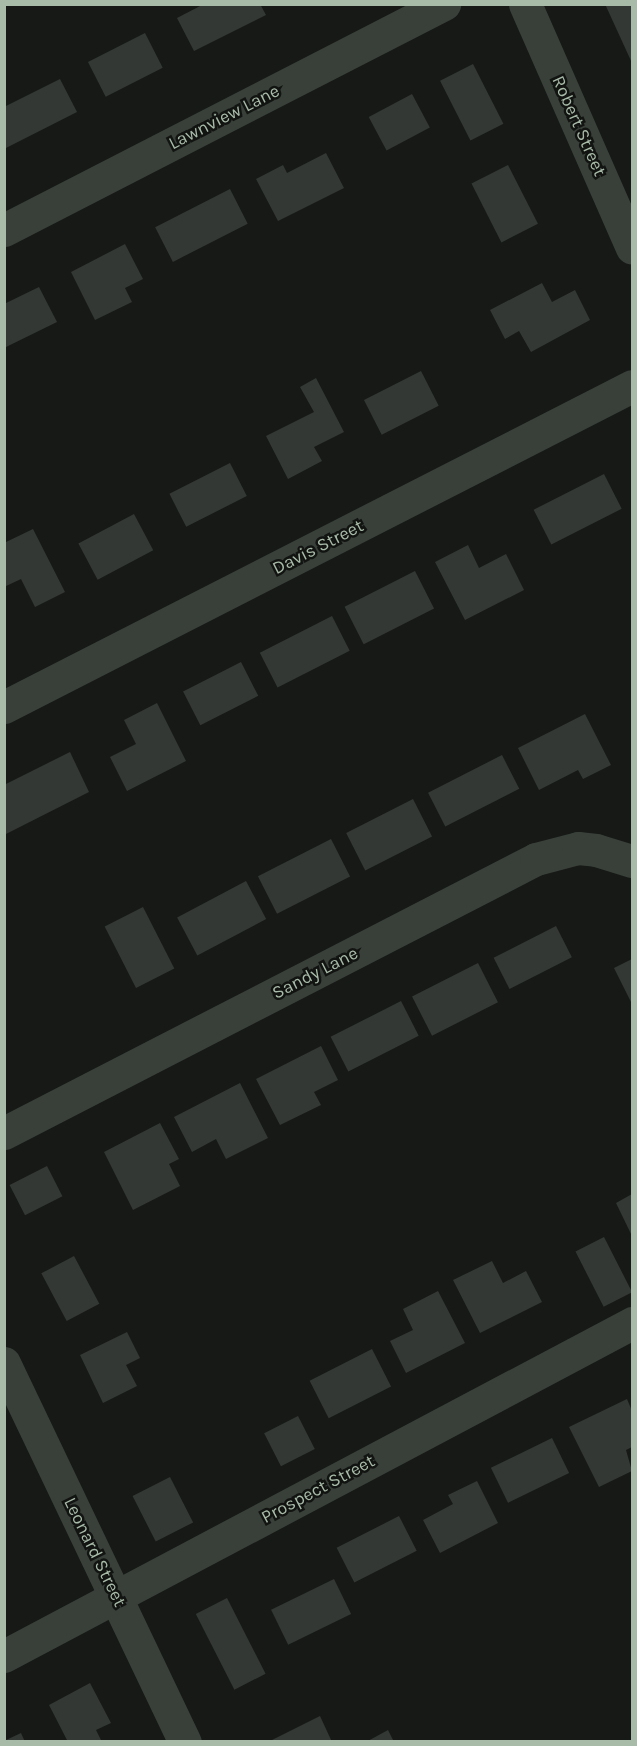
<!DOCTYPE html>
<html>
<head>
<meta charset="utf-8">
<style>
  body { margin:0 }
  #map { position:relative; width:637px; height:1746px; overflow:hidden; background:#171917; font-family:Karla,sans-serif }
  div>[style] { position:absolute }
  .building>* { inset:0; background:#333834; transform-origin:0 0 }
  .minor>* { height:33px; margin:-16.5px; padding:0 16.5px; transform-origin:16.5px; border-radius:16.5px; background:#39403a }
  span { translate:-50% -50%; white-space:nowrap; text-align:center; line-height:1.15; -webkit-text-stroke:5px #121412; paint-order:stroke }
  .street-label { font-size:18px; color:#a8baa8 }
  .frame { position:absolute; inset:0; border:6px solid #a8baa8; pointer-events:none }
</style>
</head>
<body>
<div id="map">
  <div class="building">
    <div style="clip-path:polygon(204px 4px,260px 4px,266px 15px,194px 51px,177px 18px)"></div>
    <div style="clip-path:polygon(605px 4px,632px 4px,632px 63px)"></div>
    <div style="left:145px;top:33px;width:39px;height:64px;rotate:63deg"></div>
    <div style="left:473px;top:64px;width:67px;height:37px;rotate:63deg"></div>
    <div style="clip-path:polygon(60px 79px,77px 112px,4px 149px,4px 107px)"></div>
    <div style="left:412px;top:94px;width:38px;height:49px;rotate:62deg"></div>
    <div style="clip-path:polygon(326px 153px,344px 188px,278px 221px,256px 179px,283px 165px,287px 173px)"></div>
    <div style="left:508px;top:165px;width:66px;height:41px;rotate:63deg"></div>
    <div style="left:230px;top:189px;width:39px;height:84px;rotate:63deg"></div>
    <div style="clip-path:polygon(125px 244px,143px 279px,125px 288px,132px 302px,95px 320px,71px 272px)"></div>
    <div style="clip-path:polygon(542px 283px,552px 302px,575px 290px,590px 320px,531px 352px,519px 331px,505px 339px,490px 310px)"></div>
    <div style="clip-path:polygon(39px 287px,57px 322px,4px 348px,4px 304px)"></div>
    <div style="left:421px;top:371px;width:39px;height:64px;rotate:63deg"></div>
    <div style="clip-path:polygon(316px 378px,344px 432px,314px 447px,322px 461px,288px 479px,266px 436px,314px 412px,300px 387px)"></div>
    <div style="left:230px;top:463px;width:37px;height:68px;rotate:63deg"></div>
    <div style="left:604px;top:474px;width:39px;height:79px;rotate:63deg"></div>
    <div style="left:134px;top:514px;width:41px;height:63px;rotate:62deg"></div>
    <div style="clip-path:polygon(33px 529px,65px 592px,35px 607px,21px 579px,4px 587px,4px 543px)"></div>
    <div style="clip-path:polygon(468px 545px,479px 568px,506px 554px,524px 590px,465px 620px,435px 562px)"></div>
    <div style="left:415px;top:571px;width:42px;height:79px;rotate:63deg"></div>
    <div style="left:332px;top:616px;width:39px;height:81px;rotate:63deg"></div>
    <div style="left:241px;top:662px;width:38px;height:65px;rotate:63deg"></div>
    <div style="clip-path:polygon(157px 703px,186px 761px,127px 791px,110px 757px,136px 744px,124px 720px)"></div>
    <div style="clip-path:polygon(585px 714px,611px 765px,583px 779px,578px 770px,539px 790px,518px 748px)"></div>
    <div style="clip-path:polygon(70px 752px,89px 792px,4px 835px,4px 785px)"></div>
    <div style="left:502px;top:755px;width:38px;height:83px;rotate:63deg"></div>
    <div style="left:413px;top:799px;width:42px;height:75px;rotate:63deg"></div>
    <div style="left:331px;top:839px;width:42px;height:82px;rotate:63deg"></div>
    <div style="left:246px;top:881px;width:43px;height:78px;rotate:62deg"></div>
    <div style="left:143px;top:907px;width:69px;height:43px;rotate:63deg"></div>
    <div style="left:556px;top:926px;width:35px;height:70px;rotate:63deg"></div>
    <div style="clip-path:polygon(632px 959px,632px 1004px,614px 968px)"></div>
    <div style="left:478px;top:963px;width:44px;height:74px;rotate:63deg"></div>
    <div style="left:401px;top:1001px;width:39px;height:79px;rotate:63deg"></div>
    <div style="clip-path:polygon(321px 1046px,338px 1080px,314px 1092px,321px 1105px,280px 1125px,256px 1079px)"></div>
    <div style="clip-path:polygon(240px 1083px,268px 1138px,226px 1159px,216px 1139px,192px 1152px,174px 1117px)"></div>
    <div style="clip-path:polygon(160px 1123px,179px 1159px,169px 1164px,180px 1186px,133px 1210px,104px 1152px)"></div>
    <div style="left:47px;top:1166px;width:34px;height:42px;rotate:63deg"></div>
    <div style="clip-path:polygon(632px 1194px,632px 1236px,616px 1203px)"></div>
    <div style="left:604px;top:1237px;width:62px;height:32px;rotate:63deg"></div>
    <div style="left:74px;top:1256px;width:54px;height:37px;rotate:62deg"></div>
    <div style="clip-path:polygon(492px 1261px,503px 1283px,526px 1271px,542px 1302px,480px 1333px,453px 1280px)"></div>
    <div style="clip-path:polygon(438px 1291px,465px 1343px,406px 1373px,390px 1341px,413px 1330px,403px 1309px)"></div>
    <div style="clip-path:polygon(127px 1332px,140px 1358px,126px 1365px,137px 1386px,103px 1403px,80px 1355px)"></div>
    <div style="left:372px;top:1349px;width:42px;height:70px;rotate:63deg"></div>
    <div style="clip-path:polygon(627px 1399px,632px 1411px,632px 1447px,626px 1450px,632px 1471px,599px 1487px,569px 1427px)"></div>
    <div style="left:298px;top:1416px;width:37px;height:38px;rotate:63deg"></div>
    <div style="left:552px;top:1438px;width:39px;height:68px;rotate:64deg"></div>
    <div style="left:170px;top:1477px;width:51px;height:42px;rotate:63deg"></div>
    <div style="clip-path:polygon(477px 1481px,498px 1523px,440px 1553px,423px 1520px,453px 1504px,448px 1495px)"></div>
    <div style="left:399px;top:1516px;width:39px;height:70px;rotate:63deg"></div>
    <div style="left:334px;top:1579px;width:39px;height:70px;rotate:64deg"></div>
    <div style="left:227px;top:1598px;width:85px;height:35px;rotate:63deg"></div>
    <div style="clip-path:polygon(90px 1683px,111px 1723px,96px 1730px,102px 1742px,68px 1742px,49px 1705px)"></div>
    <div style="clip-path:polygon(320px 1716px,332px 1742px,268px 1742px)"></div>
    <div style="clip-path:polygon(388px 1730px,394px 1742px,366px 1742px)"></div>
    <div style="clip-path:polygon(21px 1733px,25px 1742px,4px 1742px,4px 1741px)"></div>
  </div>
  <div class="minor">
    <div style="left:525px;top:4px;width:266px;rotate:66.3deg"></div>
    <div style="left:4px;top:230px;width:495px;rotate:-27.2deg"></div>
    <div style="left:4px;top:707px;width:705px;rotate:-27.07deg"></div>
    <div style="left:4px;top:1133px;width:598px;rotate:-27.25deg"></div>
    <div style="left:536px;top:859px;width:43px;rotate:-14.7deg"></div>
    <div style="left:578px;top:848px;width:18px;rotate:6deg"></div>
    <div style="left:596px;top:850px;width:38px;rotate:17deg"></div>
    <div style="left:4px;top:1363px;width:420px;rotate:64.5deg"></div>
    <div style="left:4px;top:1656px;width:711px;rotate:-27.93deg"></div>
  </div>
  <div class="street-label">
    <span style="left:224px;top:117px;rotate:-27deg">Lawnview Lane</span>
    <span style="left:579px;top:126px;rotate:66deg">Robert Street</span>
    <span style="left:318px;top:547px;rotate:-27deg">Davis Street</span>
    <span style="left:315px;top:973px;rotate:-27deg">Sandy Lane</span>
    <span style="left:318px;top:1489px;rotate:-28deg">Prospect Street</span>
    <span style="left:95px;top:1552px;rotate:64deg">Leonard Street</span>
  </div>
  <div class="frame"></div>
</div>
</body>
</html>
